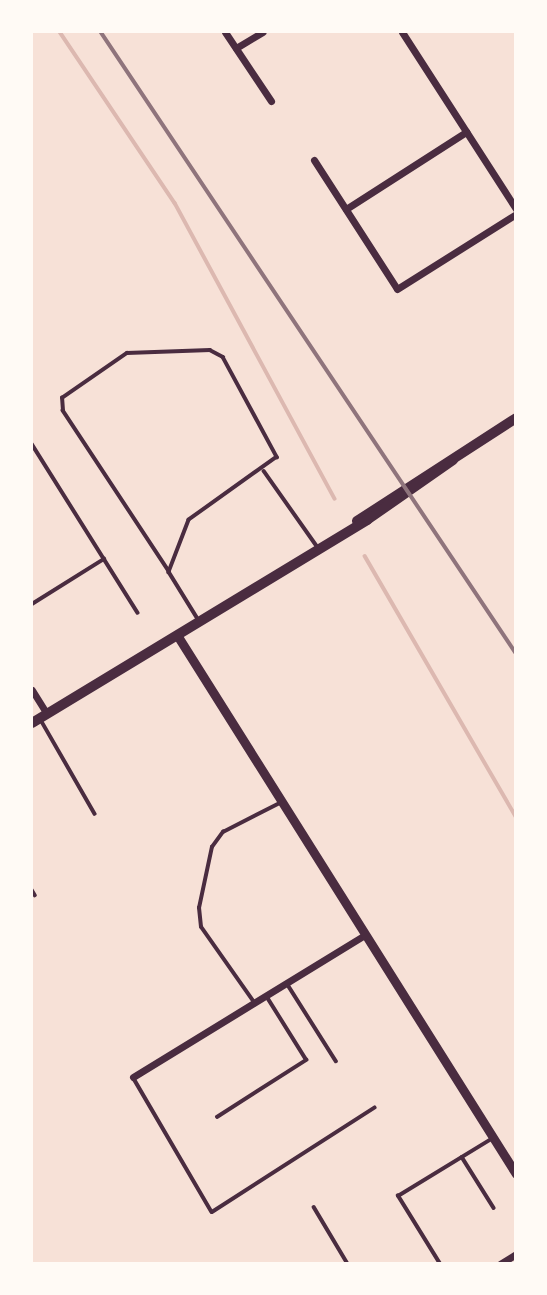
<!DOCTYPE html>
<html>
<head>
<meta charset="utf-8">
<style>
  body { margin:0 }
  #map { position:relative; width:547px; height:1295px; overflow:hidden; background:#f7e1d7; font-family:Ubuntu,sans-serif }
  div>[style] { position:absolute }
  .stream>* { height:3.5px; margin:-1.75px; padding:0 1.75px; transform-origin:1.75px; border-radius:1.75px; background:#dcb8b0 }
  .service>* { height:3.5px; margin:-1.75px; padding:0 1.75px; transform-origin:1.75px; border-radius:1.75px; background:#4a2c40 }
  .minor>* { height:7px; margin:-3.5px; padding:0 3.5px; transform-origin:3.5px; border-radius:3.5px; background:#4a2c40 }
  .tertiary>* { height:9px; margin:-4.5px; padding:0 4.5px; transform-origin:4.5px; border-radius:4.5px; background:#4a2c40 }
  .secondary>* { height:10px; margin:-5px; padding:0 5px; transform-origin:5px; border-radius:5px; background:#4a2c40 }
  .rail>* { height:3.5px; margin:-1.75px; padding:0 1.75px; transform-origin:1.75px; border-radius:1.75px; background:#8f747c }
  span { translate:-50% -50%; white-space:nowrap; text-align:center; line-height:1.15; -webkit-text-stroke:7px #fffaf5; paint-order:stroke }
  .frame { position:absolute; inset:0; border:33px solid #fffaf5; pointer-events:none }
</style>
</head>
<body>
<div id="map">
  <div class="stream">
    <div style="left:60px;top:32px;width:206px;rotate:56.1deg"></div>
    <div style="left:175px;top:203px;width:336px;rotate:61.6deg"></div>
    <div style="left:365px;top:556px;width:301px;rotate:59.9deg"></div>
  </div>
  <div class="service">
    <div style="left:32px;top:444px;width:199px;rotate:57.9deg"></div>
    <div style="left:264px;top:471px;width:92px;rotate:54.8deg"></div>
    <div style="left:169px;top:572px;width:193px;rotate:-123.4deg"></div>
    <div style="left:63px;top:411px;width:13px;rotate:-94deg"></div>
    <div style="left:62px;top:398px;width:79px;rotate:-34.7deg"></div>
    <div style="left:127px;top:353px;width:83px;rotate:-2.1deg"></div>
    <div style="left:210px;top:350px;width:15px;rotate:28deg"></div>
    <div style="left:223px;top:357px;width:114px;rotate:61.6deg"></div>
    <div style="left:277px;top:457px;width:108px;rotate:144.4deg"></div>
    <div style="left:189px;top:520px;width:56px;rotate:111deg"></div>
    <div style="left:169px;top:572px;width:55px;rotate:58.3deg"></div>
    <div style="left:32px;top:604px;width:85px;rotate:-32deg"></div>
    <div style="left:41px;top:720px;width:108px;rotate:60.1deg"></div>
    <div style="left:32px;top:890px;width:6px;rotate:59deg"></div>
    <div style="left:288px;top:985px;width:90px;rotate:57.7deg"></div>
    <div style="left:253px;top:1001px;width:90px;rotate:-125.1deg"></div>
    <div style="left:201px;top:927px;width:19px;rotate:-96deg"></div>
    <div style="left:199px;top:908px;width:62px;rotate:-78deg"></div>
    <div style="left:212px;top:847px;width:19px;rotate:-54deg"></div>
    <div style="left:223px;top:832px;width:66px;rotate:-27deg"></div>
    <div style="left:133px;top:1077px;width:156px;rotate:59.7deg"></div>
    <div style="left:212px;top:1212px;width:193px;rotate:-32.7deg"></div>
    <div style="left:217px;top:1117px;width:106px;rotate:-32.6deg"></div>
    <div style="left:306px;top:1060px;width:75px;rotate:-122deg"></div>
    <div style="left:462px;top:1157px;width:60px;rotate:57.9deg"></div>
    <div style="left:314px;top:1207px;width:66px;rotate:59.2deg"></div>
    <div style="left:440px;top:1264px;width:80px;rotate:-121.7deg"></div>
    <div style="left:398px;top:1196px;width:111px;rotate:-31.4deg"></div>
  </div>
  <div class="minor">
    <div style="left:225px;top:32px;width:83px;rotate:56.3deg"></div>
    <div style="left:402px;top:32px;width:211px;rotate:57.2deg"></div>
    <div style="left:236px;top:48px;width:31px;rotate:-31deg"></div>
    <div style="left:314px;top:160px;width:153px;rotate:57.2deg"></div>
    <div style="left:397px;top:289px;width:141px;rotate:-32.2deg"></div>
    <div style="left:346px;top:209px;width:143px;rotate:-32.7deg"></div>
    <div style="left:32px;top:690px;width:28px;rotate:58deg"></div>
    <div style="left:133px;top:1077px;width:272px;rotate:-31.5deg"></div>
    <div style="left:500px;top:1264px;width:19px;rotate:-32deg"></div>
  </div>
  <div class="tertiary">
    <div style="left:177px;top:635px;width:637px;rotate:57.83deg"></div>
  </div>
  <div class="secondary">
    <div style="left:357px;top:521px;width:189px;rotate:-32.9deg"></div>
    <div style="left:32px;top:723px;width:392px;rotate:-31.2deg"></div>
    <div style="left:367px;top:520px;width:105px;rotate:-34.9deg"></div>
  </div>
  <div class="rail">
    <div style="left:101px;top:32px;width:747px;rotate:56.25deg"></div>
  </div>
  <div class="frame"></div>
</div>
</body>
</html>
